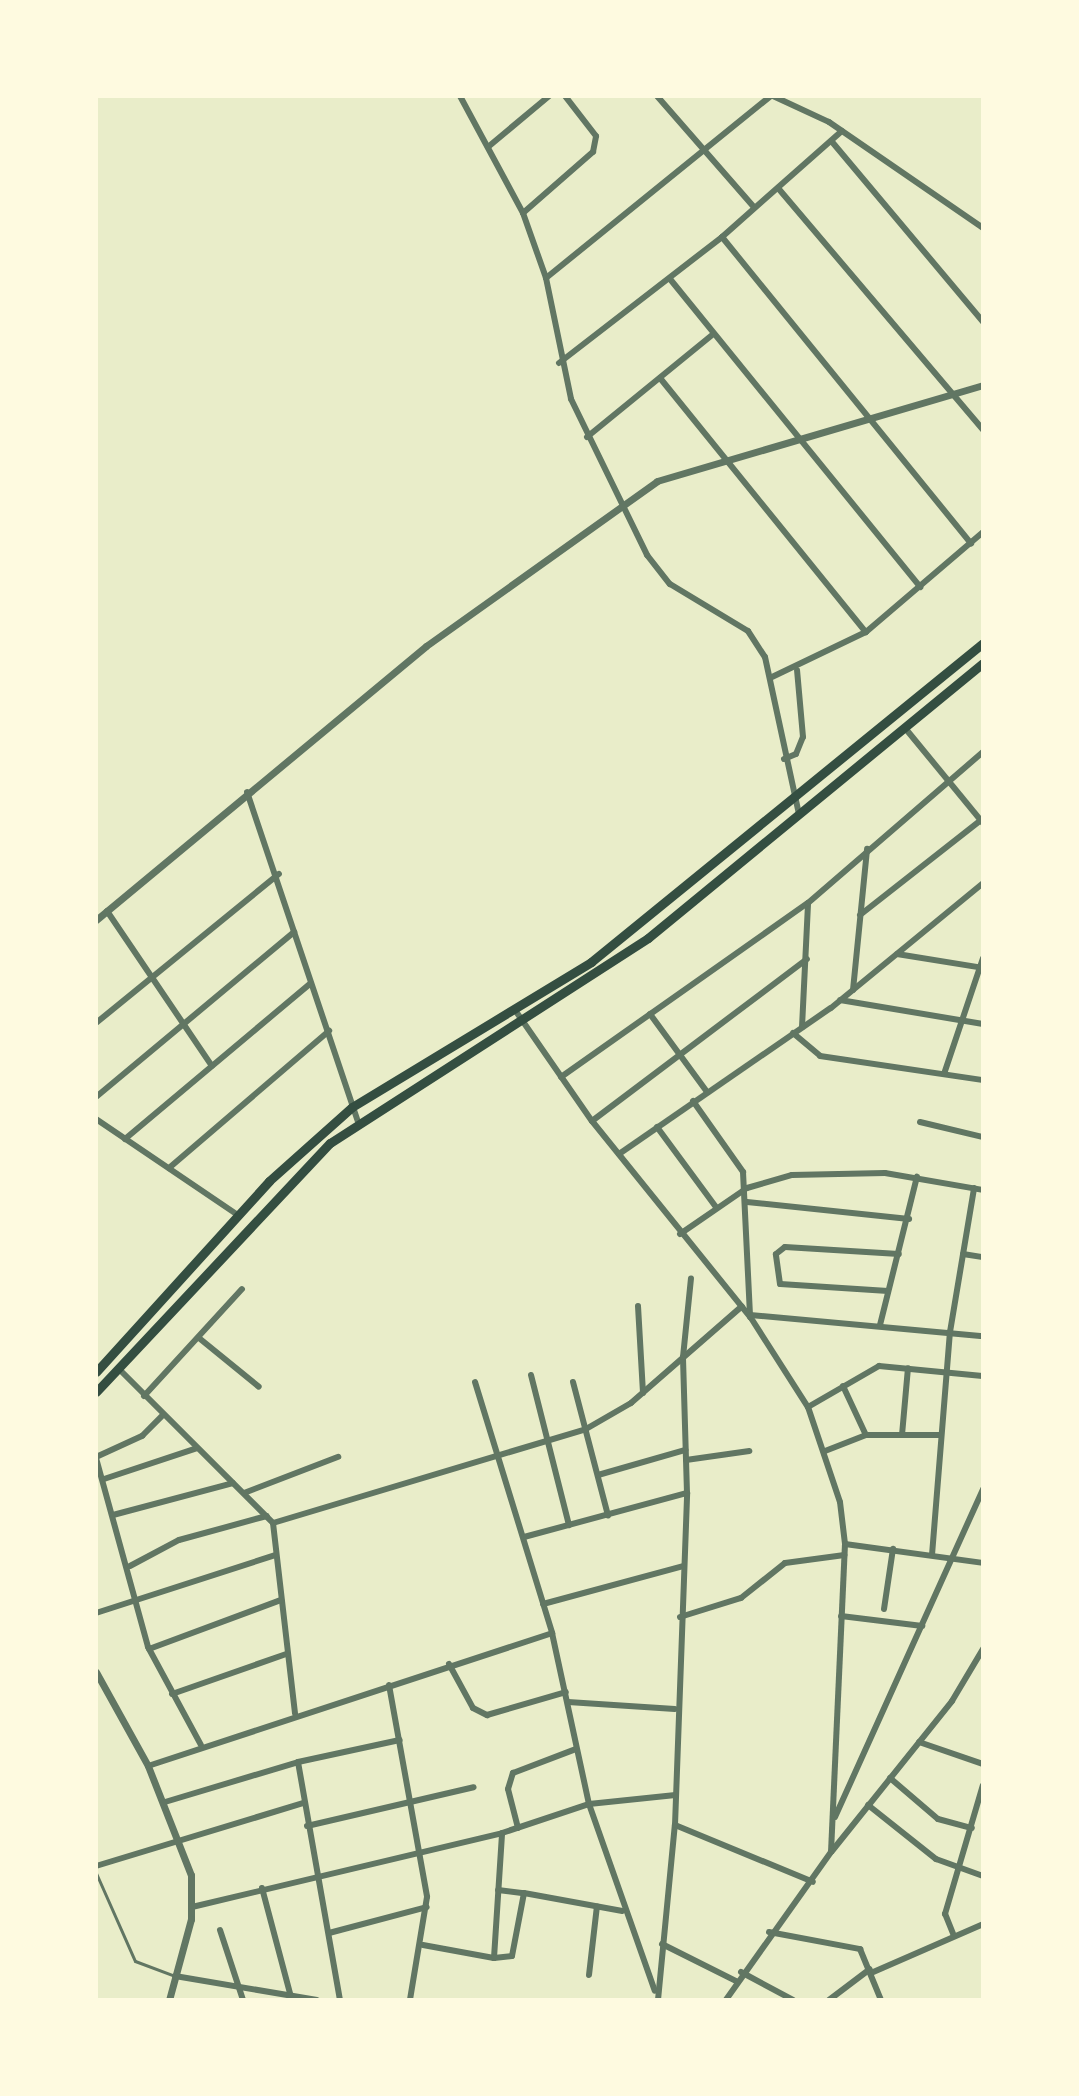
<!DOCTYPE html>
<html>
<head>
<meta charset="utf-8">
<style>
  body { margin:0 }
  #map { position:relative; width:1079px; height:2096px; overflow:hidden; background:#e9edc9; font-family:"Public Sans",sans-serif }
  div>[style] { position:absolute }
  .service>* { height:3px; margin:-1.5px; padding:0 1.5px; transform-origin:1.5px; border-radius:1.5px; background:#617663 }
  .minor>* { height:6px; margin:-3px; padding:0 3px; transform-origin:3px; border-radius:3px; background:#617663 }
  .tertiary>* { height:7px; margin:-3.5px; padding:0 3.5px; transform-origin:3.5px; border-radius:3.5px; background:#617663 }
  .primary>* { height:9px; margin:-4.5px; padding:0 4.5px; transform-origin:4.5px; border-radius:4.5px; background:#344e41 }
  span { translate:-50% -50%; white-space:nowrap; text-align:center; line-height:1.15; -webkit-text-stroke:6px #fefae0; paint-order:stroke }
  .frame { position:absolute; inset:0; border:98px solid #fefae0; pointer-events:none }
</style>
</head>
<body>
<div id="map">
  <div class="service">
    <div style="left:96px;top:1873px;width:96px;rotate:66.1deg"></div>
    <div style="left:135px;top:1961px;width:43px;rotate:20.6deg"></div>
  </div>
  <div class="minor">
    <div style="left:460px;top:96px;width:133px;rotate:61.7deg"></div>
    <div style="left:523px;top:213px;width:69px;rotate:70.5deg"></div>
    <div style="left:546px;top:278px;width:124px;rotate:78.3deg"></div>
    <div style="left:571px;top:399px;width:174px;rotate:64deg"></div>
    <div style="left:647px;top:555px;width:37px;rotate:52deg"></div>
    <div style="left:670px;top:584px;width:91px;rotate:31.1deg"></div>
    <div style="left:748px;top:631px;width:31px;rotate:57deg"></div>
    <div style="left:765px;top:657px;width:161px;rotate:77.8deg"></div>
    <div style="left:657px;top:96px;width:147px;rotate:48.9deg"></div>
    <div style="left:773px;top:96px;width:62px;rotate:24.9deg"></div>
    <div style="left:829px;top:122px;width:187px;rotate:34.5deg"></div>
    <div style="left:833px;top:143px;width:234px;rotate:50deg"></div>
    <div style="left:488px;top:147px;width:80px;rotate:-39.9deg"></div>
    <div style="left:778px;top:188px;width:317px;rotate:49.7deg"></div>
    <div style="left:523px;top:213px;width:93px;rotate:-41.1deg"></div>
    <div style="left:593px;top:152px;width:16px;rotate:-79deg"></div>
    <div style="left:596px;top:136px;width:51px;rotate:-127.8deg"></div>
    <div style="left:722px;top:237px;width:395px;rotate:50.9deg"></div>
    <div style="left:546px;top:278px;width:289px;rotate:-39deg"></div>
    <div style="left:670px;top:279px;width:397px;rotate:50.9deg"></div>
    <div style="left:559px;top:363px;width:206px;rotate:-37.7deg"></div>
    <div style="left:722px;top:237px;width:160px;rotate:-41.5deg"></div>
    <div style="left:660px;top:378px;width:327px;rotate:51deg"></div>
    <div style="left:866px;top:632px;width:154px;rotate:-40.5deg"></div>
    <div style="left:587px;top:437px;width:161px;rotate:-39.2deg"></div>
    <div style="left:772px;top:677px;width:104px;rotate:-25.6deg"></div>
    <div style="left:905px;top:728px;width:123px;rotate:50.6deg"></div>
    <div style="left:784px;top:759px;width:13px;rotate:-23deg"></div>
    <div style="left:796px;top:754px;width:18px;rotate:-68deg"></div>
    <div style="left:803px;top:737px;width:67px;rotate:-95.1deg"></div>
    <div style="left:247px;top:792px;width:347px;rotate:71.4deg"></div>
    <div style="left:107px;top:911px;width:187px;rotate:55.9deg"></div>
    <div style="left:860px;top:915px;width:154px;rotate:-38.1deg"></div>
    <div style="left:897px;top:954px;width:87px;rotate:9.2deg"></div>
    <div style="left:853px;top:990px;width:142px;rotate:-84.3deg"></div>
    <div style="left:840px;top:1000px;width:145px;rotate:9.5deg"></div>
    <div style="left:515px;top:1010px;width:135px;rotate:55.3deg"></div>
    <div style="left:592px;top:1121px;width:253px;rotate:51.1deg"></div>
    <div style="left:751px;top:1318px;width:106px;rotate:57.4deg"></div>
    <div style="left:808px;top:1407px;width:100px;rotate:71.4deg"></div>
    <div style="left:840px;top:1502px;width:42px;rotate:83.2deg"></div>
    <div style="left:845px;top:1544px;width:308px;rotate:92.6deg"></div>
    <div style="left:831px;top:1852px;width:181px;rotate:125.4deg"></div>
    <div style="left:650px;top:1014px;width:97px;rotate:53.8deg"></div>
    <div style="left:96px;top:1023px;width:236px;rotate:-39.2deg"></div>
    <div style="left:802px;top:1027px;width:124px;rotate:-87.2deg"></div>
    <div style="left:793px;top:1033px;width:35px;rotate:40deg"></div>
    <div style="left:820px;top:1056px;width:165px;rotate:8.4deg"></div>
    <div style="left:944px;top:1074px;width:122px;rotate:-71.4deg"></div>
    <div style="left:561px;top:1077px;width:302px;rotate:-35.2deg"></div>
    <div style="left:808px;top:903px;width:231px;rotate:-40.8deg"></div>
    <div style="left:96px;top:1097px;width:258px;rotate:-39.8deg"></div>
    <div style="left:693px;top:1101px;width:87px;rotate:54.8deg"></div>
    <div style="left:743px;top:1172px;width:145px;rotate:87.2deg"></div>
    <div style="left:96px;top:1119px;width:171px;rotate:34.1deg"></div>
    <div style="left:592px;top:1121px;width:269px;rotate:-37deg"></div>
    <div style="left:920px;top:1122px;width:65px;rotate:13.4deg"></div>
    <div style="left:657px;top:1127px;width:99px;rotate:53.6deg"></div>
    <div style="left:125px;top:1139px;width:241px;rotate:-40deg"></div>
    <div style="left:619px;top:1154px;width:257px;rotate:-34.6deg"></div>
    <div style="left:831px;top:1008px;width:197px;rotate:-39.4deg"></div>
    <div style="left:169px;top:1168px;width:211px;rotate:-40.6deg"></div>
    <div style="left:747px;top:1202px;width:163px;rotate:6deg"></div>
    <div style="left:680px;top:1234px;width:81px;rotate:-34.5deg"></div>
    <div style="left:747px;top:1188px;width:47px;rotate:-16.1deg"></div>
    <div style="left:792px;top:1175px;width:93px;rotate:-1.2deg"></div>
    <div style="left:885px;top:1173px;width:99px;rotate:9.8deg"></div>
    <div style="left:963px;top:1254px;width:20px;rotate:9deg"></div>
    <div style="left:888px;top:1291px;width:108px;rotate:-176.3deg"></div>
    <div style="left:780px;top:1284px;width:30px;rotate:-98deg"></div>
    <div style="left:776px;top:1254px;width:11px;rotate:-38deg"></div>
    <div style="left:785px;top:1247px;width:114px;rotate:3.5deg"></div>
    <div style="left:638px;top:1306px;width:87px;rotate:86.7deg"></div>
    <div style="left:750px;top:1315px;width:234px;rotate:5.2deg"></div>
    <div style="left:880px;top:1325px;width:153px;rotate:-76deg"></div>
    <div style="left:199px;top:1338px;width:77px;rotate:39.2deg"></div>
    <div style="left:119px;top:1369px;width:218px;rotate:45deg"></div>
    <div style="left:273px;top:1523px;width:192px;rotate:83.4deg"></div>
    <div style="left:531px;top:1375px;width:155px;rotate:75.8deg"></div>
    <div style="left:475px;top:1382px;width:263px;rotate:72.9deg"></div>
    <div style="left:552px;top:1633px;width:175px;rotate:77.8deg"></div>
    <div style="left:589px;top:1804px;width:198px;rotate:70.6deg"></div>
    <div style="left:573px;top:1382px;width:138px;rotate:75.3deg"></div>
    <div style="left:843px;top:1386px;width:54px;rotate:64.9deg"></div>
    <div style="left:144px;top:1396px;width:145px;rotate:-47.5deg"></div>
    <div style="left:808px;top:1407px;width:82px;rotate:-30deg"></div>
    <div style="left:879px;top:1366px;width:104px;rotate:5.5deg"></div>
    <div style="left:902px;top:1435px;width:67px;rotate:-84.9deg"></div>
    <div style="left:825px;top:1451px;width:44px;rotate:-21.3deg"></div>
    <div style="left:866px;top:1435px;width:75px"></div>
    <div style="left:96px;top:1457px;width:51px;rotate:-24.5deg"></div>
    <div style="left:142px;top:1436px;width:28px;rotate:-45deg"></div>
    <div style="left:96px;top:1458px;width:196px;rotate:74.6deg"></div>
    <div style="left:148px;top:1647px;width:111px;rotate:61.6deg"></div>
    <div style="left:686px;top:1460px;width:64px;rotate:-8.1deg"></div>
    <div style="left:598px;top:1475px;width:91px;rotate:-16deg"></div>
    <div style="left:104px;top:1479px;width:98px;rotate:-18.4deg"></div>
    <div style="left:244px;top:1493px;width:101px;rotate:-21deg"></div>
    <div style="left:113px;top:1515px;width:124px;rotate:-14.9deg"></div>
    <div style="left:273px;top:1523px;width:327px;rotate:-16.7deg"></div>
    <div style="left:586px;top:1429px;width:52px;rotate:-30deg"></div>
    <div style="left:631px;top:1403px;width:147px;rotate:-41.1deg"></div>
    <div style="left:524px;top:1537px;width:169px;rotate:-15.1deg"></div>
    <div style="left:845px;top:1544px;width:139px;rotate:7.8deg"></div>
    <div style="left:932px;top:1555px;width:224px;rotate:-85.4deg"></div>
    <div style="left:950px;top:1332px;width:146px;rotate:-80.5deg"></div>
    <div style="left:130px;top:1566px;width:55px;rotate:-28deg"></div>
    <div style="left:179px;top:1540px;width:91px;rotate:-15.3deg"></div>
    <div style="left:543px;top:1604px;width:146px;rotate:-15.1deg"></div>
    <div style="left:884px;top:1609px;width:61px;rotate:-81.5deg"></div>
    <div style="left:96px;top:1613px;width:189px;rotate:-17.9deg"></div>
    <div style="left:841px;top:1616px;width:82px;rotate:7deg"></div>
    <div style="left:680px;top:1617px;width:64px;rotate:-17.3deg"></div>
    <div style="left:741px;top:1598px;width:56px;rotate:-38.5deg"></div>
    <div style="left:785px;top:1563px;width:60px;rotate:-7.7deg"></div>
    <div style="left:149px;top:1649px;width:141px;rotate:-20.4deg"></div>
    <div style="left:449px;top:1664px;width:50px;rotate:61.4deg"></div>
    <div style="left:473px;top:1708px;width:16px;rotate:27deg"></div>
    <div style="left:487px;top:1715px;width:82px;rotate:-16.2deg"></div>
    <div style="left:389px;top:1685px;width:215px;rotate:79.8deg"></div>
    <div style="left:427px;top:1897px;width:104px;rotate:99.4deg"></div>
    <div style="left:172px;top:1694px;width:121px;rotate:-19.3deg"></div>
    <div style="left:568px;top:1702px;width:107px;rotate:3.7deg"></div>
    <div style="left:919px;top:1742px;width:68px;rotate:19deg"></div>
    <div style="left:298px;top:1762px;width:104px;rotate:-12.2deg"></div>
    <div style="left:148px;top:1766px;width:425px;rotate:-18.2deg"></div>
    <div style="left:890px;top:1778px;width:63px;rotate:40.5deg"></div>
    <div style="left:938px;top:1819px;width:35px;rotate:15deg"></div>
    <div style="left:165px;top:1802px;width:139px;rotate:-16.7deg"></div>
    <div style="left:298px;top:1762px;width:242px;rotate:80deg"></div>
    <div style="left:868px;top:1805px;width:87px;rotate:38.5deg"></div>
    <div style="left:936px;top:1859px;width:50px;rotate:19.9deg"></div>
    <div style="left:835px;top:1817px;width:360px;rotate:-65.7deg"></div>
    <div style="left:675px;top:1825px;width:149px;rotate:22.4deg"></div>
    <div style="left:307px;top:1826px;width:171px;rotate:-13.1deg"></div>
    <div style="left:518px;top:1828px;width:40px;rotate:-104.4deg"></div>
    <div style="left:508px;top:1789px;width:17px;rotate:-73deg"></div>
    <div style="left:513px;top:1773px;width:67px;rotate:-20.9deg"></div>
    <div style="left:832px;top:1851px;width:192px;rotate:-51.3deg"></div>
    <div style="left:952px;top:1701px;width:61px;rotate:-59.2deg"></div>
    <div style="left:96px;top:1866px;width:217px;rotate:-16.9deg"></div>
    <div style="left:262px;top:1888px;width:113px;rotate:75.1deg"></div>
    <div style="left:498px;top:1890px;width:26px;rotate:7deg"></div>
    <div style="left:192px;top:1907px;width:319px;rotate:-13.4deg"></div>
    <div style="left:220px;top:1930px;width:74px;rotate:71.8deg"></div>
    <div style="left:769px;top:1932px;width:93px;rotate:10.6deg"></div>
    <div style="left:860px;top:1949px;width:55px;rotate:67.6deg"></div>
    <div style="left:329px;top:1933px;width:101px;rotate:-14.9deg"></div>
    <div style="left:954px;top:1936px;width:24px;rotate:-112deg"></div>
    <div style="left:945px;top:1914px;width:134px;rotate:-73.6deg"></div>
    <div style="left:662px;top:1944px;width:83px;rotate:26.6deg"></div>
    <div style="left:423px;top:1945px;width:72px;rotate:10.4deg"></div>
    <div style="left:494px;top:1958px;width:125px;rotate:-86.3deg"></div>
    <div style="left:502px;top:1833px;width:92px;rotate:-18.4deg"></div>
    <div style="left:589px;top:1804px;width:87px;rotate:-5.9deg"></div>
    <div style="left:494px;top:1958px;width:18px;rotate:-6deg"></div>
    <div style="left:512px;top:1956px;width:64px;rotate:-79.2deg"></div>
    <div style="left:524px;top:1893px;width:100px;rotate:10.4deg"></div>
    <div style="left:741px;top:1972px;width:59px;rotate:28.3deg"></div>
    <div style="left:871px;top:1973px;width:122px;rotate:-23.6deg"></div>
    <div style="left:589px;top:1975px;width:69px;rotate:-83.4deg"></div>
    <div style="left:175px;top:1976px;width:144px;rotate:9.6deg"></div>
    <div style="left:658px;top:2000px;width:176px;rotate:-84.5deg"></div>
    <div style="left:675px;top:1825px;width:332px;rotate:-87.9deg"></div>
    <div style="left:687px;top:1493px;width:136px;rotate:-91.7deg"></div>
    <div style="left:683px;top:1357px;width:79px;rotate:-84.2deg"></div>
    <div style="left:829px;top:2000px;width:51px;rotate:-37.1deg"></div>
  </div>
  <div class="tertiary">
    <div style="left:96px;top:920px;width:429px;rotate:-39.7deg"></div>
    <div style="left:426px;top:646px;width:284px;rotate:-35.5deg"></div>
    <div style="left:657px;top:481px;width:340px;rotate:-16.4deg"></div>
    <div style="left:96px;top:1672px;width:107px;rotate:61deg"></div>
    <div style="left:148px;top:1766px;width:117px;rotate:68.5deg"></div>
    <div style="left:191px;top:1875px;width:44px;rotate:90deg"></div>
    <div style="left:191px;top:1919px;width:84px;rotate:105.2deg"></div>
  </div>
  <div class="primary">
    <div style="left:96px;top:1372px;width:258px;rotate:-47.8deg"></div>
    <div style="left:269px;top:1181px;width:111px;rotate:-41.7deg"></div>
    <div style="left:352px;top:1107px;width:280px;rotate:-31.2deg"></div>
    <div style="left:591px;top:962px;width:505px;rotate:-39.14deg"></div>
    <div style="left:96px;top:1392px;width:342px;rotate:-46.8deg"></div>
    <div style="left:330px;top:1143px;width:378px;rotate:-32.8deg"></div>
    <div style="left:648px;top:938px;width:433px;rotate:-39.4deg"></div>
  </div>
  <div class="frame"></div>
</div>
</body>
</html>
